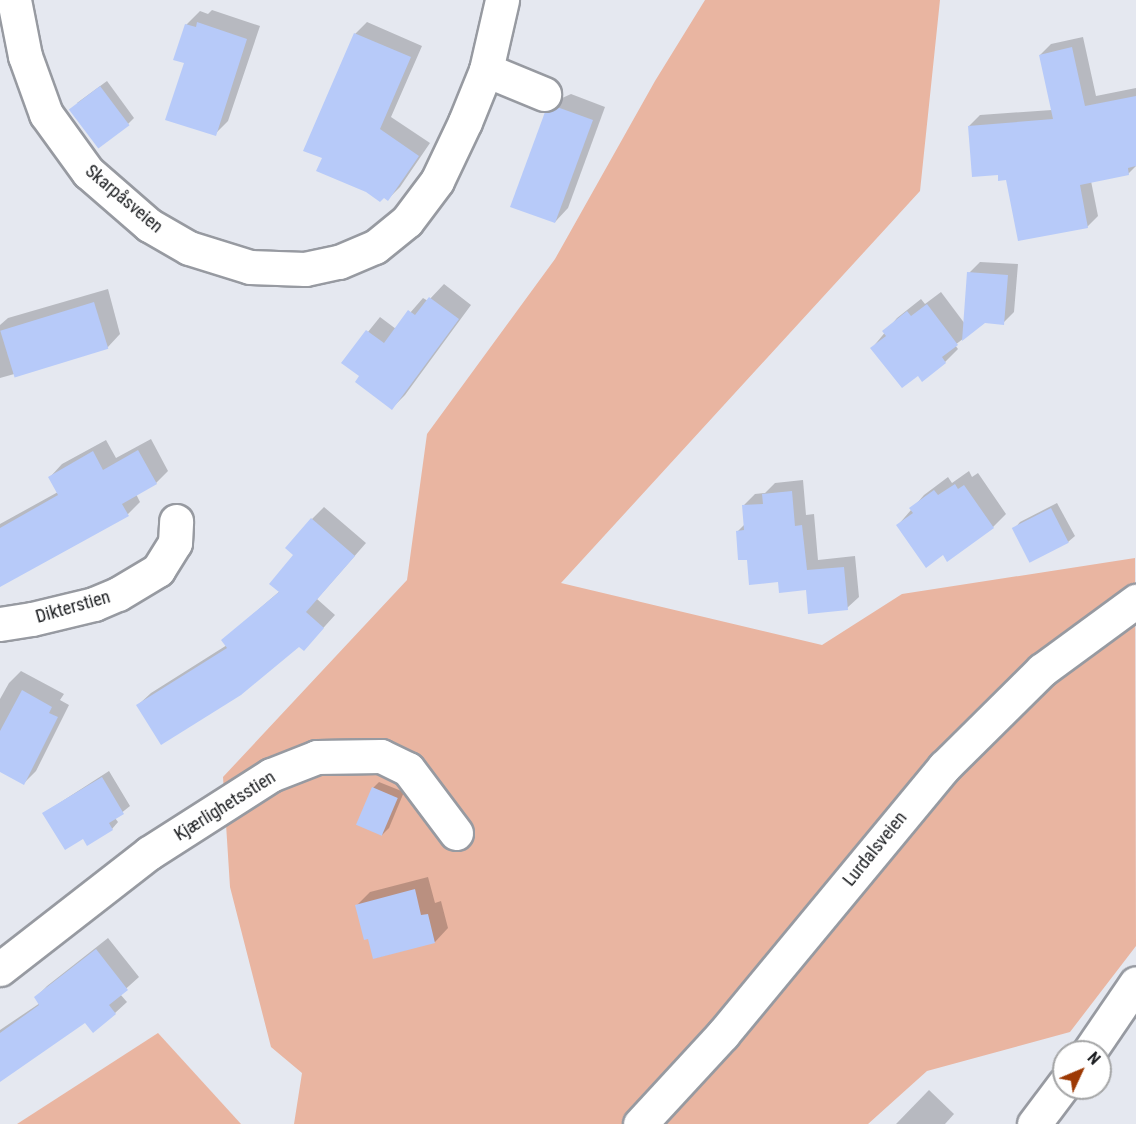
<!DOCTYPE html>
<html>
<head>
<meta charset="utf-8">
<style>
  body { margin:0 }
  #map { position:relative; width:1136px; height:1124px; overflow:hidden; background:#e5e8f0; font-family:"Roboto Condensed",sans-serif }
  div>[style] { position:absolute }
  .green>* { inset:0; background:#e9b5a1 }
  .shadow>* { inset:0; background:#0003 }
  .building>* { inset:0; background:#b7caf9; transform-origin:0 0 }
  .roads { filter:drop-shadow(2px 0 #979aa1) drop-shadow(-2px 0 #979aa1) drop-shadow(0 2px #979aa1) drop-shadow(0 -2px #979aa1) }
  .street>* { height:33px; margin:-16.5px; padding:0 16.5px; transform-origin:16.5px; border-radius:16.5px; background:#fff }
  .secondary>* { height:33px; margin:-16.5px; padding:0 16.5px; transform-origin:16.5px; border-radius:16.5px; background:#fff }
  span { translate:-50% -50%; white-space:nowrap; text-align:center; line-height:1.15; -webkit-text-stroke:4.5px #fff; paint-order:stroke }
  .street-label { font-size:18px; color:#1b1d20 }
  .north { position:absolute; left:1052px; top:1040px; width:60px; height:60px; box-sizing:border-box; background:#fff; border:2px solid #a4a5a6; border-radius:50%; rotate:46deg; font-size:16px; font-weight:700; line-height:24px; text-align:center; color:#1b1d20 }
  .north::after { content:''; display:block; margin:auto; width:21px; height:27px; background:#9d3904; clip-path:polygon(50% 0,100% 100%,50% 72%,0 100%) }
</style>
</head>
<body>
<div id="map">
  <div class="green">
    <div style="clip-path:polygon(705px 0,940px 0,920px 191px,561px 583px,822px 645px,902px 594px,1135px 558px,1136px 946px,1070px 1032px,927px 1071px,868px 1124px,294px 1124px,302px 1073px,271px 1047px,230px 887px,223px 777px,407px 580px,427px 434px,555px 259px,655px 81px)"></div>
    <div style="clip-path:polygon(158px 1033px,241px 1124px,17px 1124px)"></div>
  </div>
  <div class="shadow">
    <div style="clip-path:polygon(212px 10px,260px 26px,228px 121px,215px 134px,186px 62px,186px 25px,200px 11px,208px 14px)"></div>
    <div style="clip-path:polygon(367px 22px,422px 46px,391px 117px,430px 143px,400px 187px,388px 199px,355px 34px)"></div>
    <div style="clip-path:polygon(1083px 37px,1096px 96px,1136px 88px,1136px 166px,1128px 174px,1091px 181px,1098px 216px,1087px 227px,999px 173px,969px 126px,980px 115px,1052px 110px,1040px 55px,1051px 44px)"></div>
    <div style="clip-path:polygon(107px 81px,134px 118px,128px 124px,77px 103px)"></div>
    <div style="clip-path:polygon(571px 94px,605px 107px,568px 208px,555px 222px,546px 113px,560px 99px)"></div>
    <div style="clip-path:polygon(980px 262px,1018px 264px,1014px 312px,1003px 323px,985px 322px,955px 345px,958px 349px,945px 362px,918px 374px,872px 348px,897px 318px,921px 299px,925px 304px,941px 292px,965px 324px,969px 273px)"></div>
    <div style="clip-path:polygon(444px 284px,471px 305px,405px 395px,392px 408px,361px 376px,343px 363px,380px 317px,396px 329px,423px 298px,428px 301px)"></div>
    <div style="clip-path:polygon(108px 289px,120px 334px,107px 348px,0 378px,0 325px,8px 318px)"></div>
    <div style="clip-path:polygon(151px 439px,168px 471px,156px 483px,136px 494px,140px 502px,128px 514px,0 585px,0 524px,58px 492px,50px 477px,62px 464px,106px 440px,116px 458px)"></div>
    <div style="clip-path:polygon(969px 471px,972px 477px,978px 473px,1006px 514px,993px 527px,943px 553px,898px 525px,924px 495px,948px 477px,952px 483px)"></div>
    <div style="clip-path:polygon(803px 480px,806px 515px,814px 514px,818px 560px,855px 556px,859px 597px,847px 608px,807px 588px,779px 581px,748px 558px,737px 532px,745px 524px,743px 506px,755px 494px,765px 493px,775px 483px)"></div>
    <div style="clip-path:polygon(1057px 503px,1075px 536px,1068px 542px,1014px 529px,1020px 522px)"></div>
    <div style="clip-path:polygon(324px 507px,366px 543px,317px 599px,335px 615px,316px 636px,138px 705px,151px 693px,227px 645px,223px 640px,280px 591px,312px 519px)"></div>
    <div style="clip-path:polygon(21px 671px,64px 694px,60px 700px,69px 705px,36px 771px,24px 783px,0 770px,0 699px,9px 683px)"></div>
    <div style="clip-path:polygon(109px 771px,130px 806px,115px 818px,118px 822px,112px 829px,44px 813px)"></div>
    <div style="clip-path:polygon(379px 782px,404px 792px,389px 828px,382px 835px,373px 788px)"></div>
    <div style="clip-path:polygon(428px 877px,435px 903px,441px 901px,448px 928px,435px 942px,375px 958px,357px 905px,370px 892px)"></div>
    <div style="clip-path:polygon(108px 938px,139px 977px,120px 994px,127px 1002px,115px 1013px,85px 1021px,0 1080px,0 1030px,40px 1003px,36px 997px,47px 986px)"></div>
    <div style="clip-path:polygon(929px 1090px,954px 1114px,945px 1124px,896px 1124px)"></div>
  </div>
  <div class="building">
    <div style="clip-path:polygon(197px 22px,247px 39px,216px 136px,165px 120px,184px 63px,173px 60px,185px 24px,196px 27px)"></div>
    <div style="clip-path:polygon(354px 33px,411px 57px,380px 129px,419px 156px,388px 201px,384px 198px,380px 202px,366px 192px,316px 171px,322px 158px,303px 151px)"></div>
    <div style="clip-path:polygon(1072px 47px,1085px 106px,1136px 96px,1136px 166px,1128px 168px,1129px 175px,1080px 185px,1088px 228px,1018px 241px,1006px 180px,998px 181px,998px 175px,972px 177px,968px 126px,1053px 119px,1039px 55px)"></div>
    <div style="left:100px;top:86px;width:49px;height:39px;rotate:53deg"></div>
    <div style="clip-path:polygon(557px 107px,593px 120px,555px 223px,510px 207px,545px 112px)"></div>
    <div style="clip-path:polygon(967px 272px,1008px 275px,1004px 325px,985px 323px,962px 341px)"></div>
    <div style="clip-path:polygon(429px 297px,459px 319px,392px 410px,355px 382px,359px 376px,341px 363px,366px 330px,384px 343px,408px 310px,415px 315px)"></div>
    <div style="left:94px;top:302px;width:49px;height:98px;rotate:73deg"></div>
    <div style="clip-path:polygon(927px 304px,958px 345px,942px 357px,946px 363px,922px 382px,918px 376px,902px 388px,870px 348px,886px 336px,882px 331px,907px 311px,911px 316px)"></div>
    <div style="clip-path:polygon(138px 450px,157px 484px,122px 504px,129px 516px,0 587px,0 528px,58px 495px,48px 477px,93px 451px,103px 470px)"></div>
    <div style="clip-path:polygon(955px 484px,958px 489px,964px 485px,994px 528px,947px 562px,943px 555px,926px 568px,896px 525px,913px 513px,909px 508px,934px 490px,938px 495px)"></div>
    <div style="clip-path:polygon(792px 491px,795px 526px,802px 525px,807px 570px,844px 567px,848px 610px,808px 614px,806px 590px,779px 593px,778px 582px,749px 585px,747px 560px,738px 560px,736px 531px,744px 530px,742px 505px,763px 504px,762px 494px)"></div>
    <div style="left:1051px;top:508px;width:39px;height:44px;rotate:63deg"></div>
    <div style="clip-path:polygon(311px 518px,355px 556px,306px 612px,324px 628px,304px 651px,299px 647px,241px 695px,161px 745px,136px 705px,227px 648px,221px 640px,279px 592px,269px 584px,293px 555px,285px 548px)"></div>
    <div style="clip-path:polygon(22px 690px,52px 707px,49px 713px,58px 717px,24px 785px,0 772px,0 731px)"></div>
    <div style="clip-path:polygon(102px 777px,124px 814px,109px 823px,113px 830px,87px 846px,83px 839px,65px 850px,42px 813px)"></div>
    <div style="left:372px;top:787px;width:28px;height:41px;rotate:23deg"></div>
    <div style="clip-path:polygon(415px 889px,421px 915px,428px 914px,435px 943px,373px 959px,368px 939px,364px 940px,355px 905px)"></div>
    <div style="clip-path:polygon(96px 949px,128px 990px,109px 1005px,116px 1014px,93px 1033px,85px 1023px,0 1082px,0 1033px,39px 1005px,34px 997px)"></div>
  </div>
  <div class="roads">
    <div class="street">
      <div style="left:14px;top:0;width:57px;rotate:78.9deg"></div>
      <div style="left:25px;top:56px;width:62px;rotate:70.1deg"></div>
      <div style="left:46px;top:114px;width:72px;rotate:54.1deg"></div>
      <div style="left:88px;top:172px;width:81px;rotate:41deg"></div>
      <div style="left:149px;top:225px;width:46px;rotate:29.9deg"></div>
      <div style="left:189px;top:248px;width:64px;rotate:17.3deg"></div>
      <div style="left:250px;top:267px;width:55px;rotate:2.1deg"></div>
      <div style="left:305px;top:269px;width:35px;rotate:-12deg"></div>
      <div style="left:339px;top:262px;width:39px;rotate:-23deg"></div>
      <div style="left:375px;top:247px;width:41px;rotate:-39.1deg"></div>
      <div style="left:407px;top:221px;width:50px;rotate:-53.1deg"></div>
      <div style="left:437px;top:181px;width:65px;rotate:-64.6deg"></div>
      <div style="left:465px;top:122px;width:56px;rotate:-68deg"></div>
      <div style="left:486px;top:70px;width:72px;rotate:-77.1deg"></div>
      <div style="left:486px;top:70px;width:63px;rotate:22.5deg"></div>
      <div style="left:0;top:624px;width:32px;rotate:-9deg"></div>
      <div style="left:32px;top:619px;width:64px;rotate:-13.6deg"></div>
      <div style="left:94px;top:604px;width:26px;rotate:-23deg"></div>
      <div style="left:118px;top:594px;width:47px;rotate:-31deg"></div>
      <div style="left:158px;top:570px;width:32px;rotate:-58deg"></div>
      <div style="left:175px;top:543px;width:22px;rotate:-87deg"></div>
      <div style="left:0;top:969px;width:189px;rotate:-37.9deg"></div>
      <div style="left:149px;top:853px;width:145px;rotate:-32.6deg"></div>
      <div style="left:271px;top:775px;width:49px;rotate:-21.4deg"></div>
      <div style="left:317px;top:757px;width:64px;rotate:-0.9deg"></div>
      <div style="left:381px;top:756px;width:30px;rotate:26deg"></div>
      <div style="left:408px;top:769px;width:80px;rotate:53.1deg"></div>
      <div style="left:1089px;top:1052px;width:83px;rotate:-55.7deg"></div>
      <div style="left:1034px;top:1124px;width:50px;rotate:-53.1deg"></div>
    </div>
    <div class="secondary">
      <div style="left:640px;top:1124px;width:122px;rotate:-47.3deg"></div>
      <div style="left:723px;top:1034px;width:347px;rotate:-50.4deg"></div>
      <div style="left:944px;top:767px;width:138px;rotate:-44.7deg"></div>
      <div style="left:1042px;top:670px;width:117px;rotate:-36.3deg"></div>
    </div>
  </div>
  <div class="street-label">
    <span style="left:124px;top:199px;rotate:40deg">Skarpåsveien</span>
    <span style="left:73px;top:607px;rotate:-16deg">Dikterstien</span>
    <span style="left:225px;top:806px;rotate:-32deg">Kjærlighetsstien</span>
    <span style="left:875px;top:849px;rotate:-51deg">Lurdalsveien</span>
  </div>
  <div class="north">N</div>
</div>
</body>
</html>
